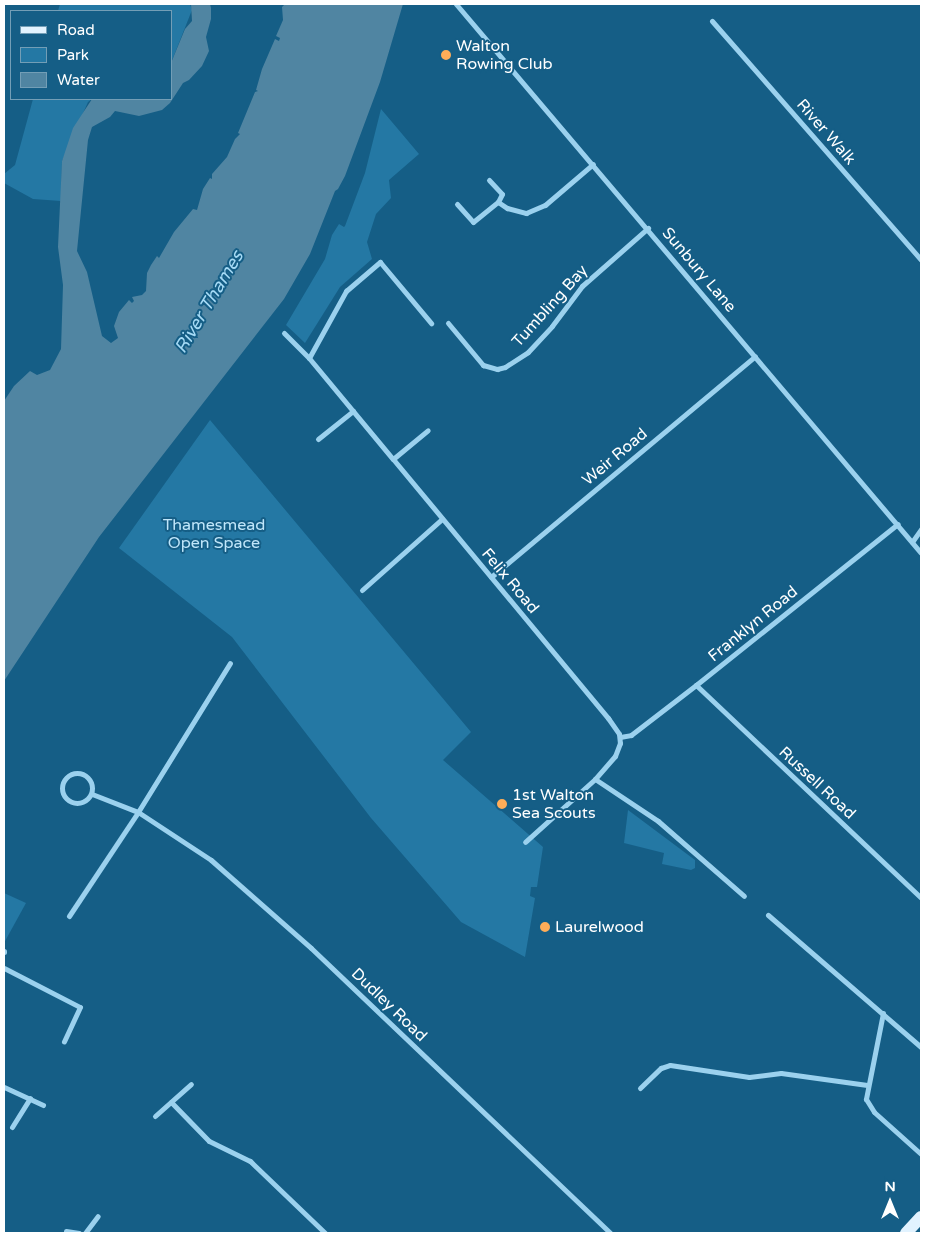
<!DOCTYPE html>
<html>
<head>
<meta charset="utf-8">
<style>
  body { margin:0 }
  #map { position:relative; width:925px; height:1237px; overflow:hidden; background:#155e86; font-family:"Varela Round",sans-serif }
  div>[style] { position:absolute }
  .green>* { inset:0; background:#2478a4 }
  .water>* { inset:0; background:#5085a2 }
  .street>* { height:5px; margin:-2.5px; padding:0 2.5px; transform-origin:2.5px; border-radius:2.5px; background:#9bd1ee }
  .street>.ring { margin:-2.5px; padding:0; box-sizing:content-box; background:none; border:5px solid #9bd1ee; border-radius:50% }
  .primary>* { height:12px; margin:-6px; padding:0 6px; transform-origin:6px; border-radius:6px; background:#e2f3ff }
  .dots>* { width:14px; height:14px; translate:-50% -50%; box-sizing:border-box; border:2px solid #155e86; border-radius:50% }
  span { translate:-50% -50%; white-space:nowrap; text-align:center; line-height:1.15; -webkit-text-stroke:4px #155e86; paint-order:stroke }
  .poi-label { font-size:16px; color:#fff }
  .left { translate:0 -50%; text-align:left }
  .street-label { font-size:16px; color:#fff }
  .park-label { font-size:16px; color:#c0e6fa }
  .water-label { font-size:18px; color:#a6dbf6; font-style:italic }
  .frame { position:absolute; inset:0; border:5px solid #fff; pointer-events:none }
  .legend { position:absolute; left:10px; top:10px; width:162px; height:90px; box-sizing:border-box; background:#155e86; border:1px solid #739eb6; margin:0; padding:6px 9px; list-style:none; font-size:15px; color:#fff }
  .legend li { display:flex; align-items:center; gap:10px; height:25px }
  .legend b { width:25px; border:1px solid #739eb6 }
  .north { position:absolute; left:865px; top:1177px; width:50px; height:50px; -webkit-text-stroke:4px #155e86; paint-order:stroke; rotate:0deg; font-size:14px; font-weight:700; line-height:20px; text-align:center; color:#fff }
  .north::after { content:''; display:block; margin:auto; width:18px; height:22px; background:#fff; clip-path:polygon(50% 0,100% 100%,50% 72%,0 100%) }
</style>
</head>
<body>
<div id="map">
  <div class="green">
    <div style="clip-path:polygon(60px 4px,190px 4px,192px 10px,171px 63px,171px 11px,58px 11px)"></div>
    <div style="clip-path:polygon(33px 99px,92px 99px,88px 102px,62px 161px,61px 201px,33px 199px,4px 183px,4px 174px,15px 165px)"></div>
    <div style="clip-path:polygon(381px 109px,419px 154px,389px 180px,391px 198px,376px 214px,367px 242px,372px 259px,340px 287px,305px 343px,286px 325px,325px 259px,332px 235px,339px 224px,344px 227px,345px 226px,365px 173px)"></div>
    <div style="clip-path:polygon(210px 420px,471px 732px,443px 760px,543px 847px,537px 887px,531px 887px,530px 896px,535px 898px,525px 957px,461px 922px,371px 818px,232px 637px,119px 548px)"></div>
    <div style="clip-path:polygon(628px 810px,695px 860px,695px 868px,691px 870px,662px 864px,664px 853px,624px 843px)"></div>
    <div style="clip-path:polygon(4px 893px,26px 903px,4px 943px)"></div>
  </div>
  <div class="water">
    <div style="clip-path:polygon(191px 4px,210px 4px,211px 8px,211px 19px,206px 37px,209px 51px,202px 66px,189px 80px,183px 83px,170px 103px,162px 110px,139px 116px,115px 111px,110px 117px,92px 127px,88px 140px,77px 251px,87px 272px,102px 336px,111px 343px,118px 338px,114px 326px,119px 312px,129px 300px,132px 303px,134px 301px,132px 297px,142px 295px,146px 291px,147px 273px,151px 265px,157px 256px,159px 258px,174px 232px,193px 209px,197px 210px,203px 189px,210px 178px,212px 179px,212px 174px,227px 157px,235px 139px,240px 134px,238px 133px,255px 92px,258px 91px,256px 90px,262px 69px,275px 39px,279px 41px,280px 38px,276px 36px,283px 20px,282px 7px,285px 4px,403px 4px,380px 82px,345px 176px,338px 189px,335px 191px,310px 254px,284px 299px,99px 537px,4px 681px,4px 401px,14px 386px,30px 371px,37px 375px,50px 370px,61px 349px,63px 285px,58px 247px,62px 161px,73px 128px,92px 99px,171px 99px,171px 63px,185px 29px,192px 21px)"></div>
  </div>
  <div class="street">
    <div style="left:456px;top:4px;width:719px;rotate:49.74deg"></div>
    <div style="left:712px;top:21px;width:317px;rotate:48.8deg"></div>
    <div style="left:489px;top:180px;width:19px;rotate:47deg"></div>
    <div style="left:502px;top:194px;width:9px;rotate:117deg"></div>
    <div style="left:498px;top:202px;width:11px;rotate:34deg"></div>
    <div style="left:507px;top:208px;width:20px;rotate:15deg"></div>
    <div style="left:526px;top:213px;width:21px;rotate:-23deg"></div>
    <div style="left:545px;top:205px;width:63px;rotate:-40.5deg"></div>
    <div style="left:457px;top:204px;width:24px;rotate:48deg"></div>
    <div style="left:473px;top:222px;width:32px;rotate:-39deg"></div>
    <div style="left:448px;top:323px;width:55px;rotate:50.2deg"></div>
    <div style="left:483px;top:365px;width:15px;rotate:16deg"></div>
    <div style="left:497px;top:369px;width:8px;rotate:-14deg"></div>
    <div style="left:505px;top:367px;width:27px;rotate:-33deg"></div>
    <div style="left:528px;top:352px;width:35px;rotate:-47deg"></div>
    <div style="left:552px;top:326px;width:50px;rotate:-53.1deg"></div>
    <div style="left:582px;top:286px;width:88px;rotate:-41.3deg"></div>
    <div style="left:284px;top:333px;width:35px;rotate:45deg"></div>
    <div style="left:309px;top:358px;width:131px;rotate:50.3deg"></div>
    <div style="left:393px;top:459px;width:337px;rotate:50.3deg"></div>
    <div style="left:608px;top:718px;width:19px;rotate:55deg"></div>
    <div style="left:619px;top:734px;width:9px;rotate:84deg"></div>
    <div style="left:620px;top:743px;width:14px;rotate:111deg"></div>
    <div style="left:615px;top:756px;width:30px;rotate:131deg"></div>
    <div style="left:595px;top:779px;width:94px;rotate:138deg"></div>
    <div style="left:309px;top:358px;width:77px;rotate:-61.1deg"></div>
    <div style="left:346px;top:291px;width:45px;rotate:-40.5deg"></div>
    <div style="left:380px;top:262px;width:80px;rotate:50.1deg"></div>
    <div style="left:318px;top:439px;width:45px;rotate:-38.7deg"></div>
    <div style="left:393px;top:459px;width:45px;rotate:-39.6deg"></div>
    <div style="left:912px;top:542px;width:16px;rotate:-55deg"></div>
    <div style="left:491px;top:577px;width:344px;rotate:-39.9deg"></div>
    <div style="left:362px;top:590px;width:107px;rotate:-41.6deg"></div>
    <div style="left:696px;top:685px;width:310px;rotate:43.4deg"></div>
    <div style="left:620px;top:737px;width:11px;rotate:-10deg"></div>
    <div style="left:631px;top:735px;width:82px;rotate:-37.6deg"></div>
    <div style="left:696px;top:685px;width:258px;rotate:-38.6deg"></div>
    <div class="ring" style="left:62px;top:773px;width:25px;height:25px"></div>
    <div style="left:595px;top:779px;width:76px;rotate:33.7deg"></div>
    <div style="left:658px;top:821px;width:114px;rotate:41.1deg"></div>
    <div style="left:92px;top:794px;width:49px;rotate:21.4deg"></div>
    <div style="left:138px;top:812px;width:87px;rotate:33.3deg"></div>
    <div style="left:211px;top:860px;width:133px;rotate:41.3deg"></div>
    <div style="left:311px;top:948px;width:413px;rotate:43.6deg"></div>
    <div style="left:768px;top:915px;width:202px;rotate:40.8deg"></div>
    <div style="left:69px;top:916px;width:125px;rotate:-56.4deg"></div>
    <div style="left:138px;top:812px;width:175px;rotate:-58.3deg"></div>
    <div style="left:4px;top:952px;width:1px;rotate:-90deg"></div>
    <div style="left:4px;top:968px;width:85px;rotate:27.2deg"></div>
    <div style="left:80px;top:1007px;width:38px;rotate:115deg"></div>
    <div style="left:883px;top:1013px;width:88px;rotate:101.2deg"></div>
    <div style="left:866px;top:1099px;width:15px;rotate:58deg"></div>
    <div style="left:874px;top:1112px;width:63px;rotate:41.8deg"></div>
    <div style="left:4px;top:1087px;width:43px;rotate:24.8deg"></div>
    <div style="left:640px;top:1088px;width:29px;rotate:-44deg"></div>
    <div style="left:661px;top:1068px;width:9px;rotate:-18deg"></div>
    <div style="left:670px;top:1065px;width:80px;rotate:8.6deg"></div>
    <div style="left:749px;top:1077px;width:32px;rotate:-7deg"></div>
    <div style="left:781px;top:1073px;width:87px;rotate:7.9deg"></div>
    <div style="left:171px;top:1102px;width:54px;rotate:45.7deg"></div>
    <div style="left:209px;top:1141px;width:46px;rotate:26deg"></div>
    <div style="left:250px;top:1161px;width:104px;rotate:43.8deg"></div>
    <div style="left:155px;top:1116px;width:48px;rotate:-41.6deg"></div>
    <div style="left:12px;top:1127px;width:34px;rotate:-58deg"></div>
    <div style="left:66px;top:1231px;width:13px;rotate:9deg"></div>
    <div style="left:85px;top:1233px;width:21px;rotate:-53deg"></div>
  </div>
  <div class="primary">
    <div style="left:906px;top:1233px;width:22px;rotate:-47deg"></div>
  </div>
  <div class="dots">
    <div style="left:446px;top:55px;background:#ffad58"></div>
    <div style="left:502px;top:804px;background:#ffad58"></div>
    <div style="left:545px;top:927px;background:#ffad58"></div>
  </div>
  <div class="poi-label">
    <span class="left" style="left:456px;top:55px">Walton<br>Rowing Club</span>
    <span class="left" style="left:512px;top:804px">1st Walton<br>Sea Scouts</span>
    <span class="left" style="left:555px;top:927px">Laurelwood</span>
  </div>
  <div class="street-label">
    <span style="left:826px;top:132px;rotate:49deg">River Walk</span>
    <span style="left:699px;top:270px;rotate:50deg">Sunbury Lane</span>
    <span style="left:550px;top:306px;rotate:-48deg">Tumbling Bay</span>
    <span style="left:615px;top:457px;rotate:-40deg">Weir Road</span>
    <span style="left:510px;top:581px;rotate:50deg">Felix Road</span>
    <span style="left:753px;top:624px;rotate:-39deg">Franklyn Road</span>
    <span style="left:817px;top:783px;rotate:43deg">Russell Road</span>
    <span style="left:389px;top:1005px;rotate:44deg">Dudley Road</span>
  </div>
  <div class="park-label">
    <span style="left:214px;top:534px">Thamesmead<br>Open Space</span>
  </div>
  <div class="water-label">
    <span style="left:209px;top:302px;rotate:-59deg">River Thames</span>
  </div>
  <div class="frame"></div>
  <ul class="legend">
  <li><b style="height:6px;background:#e2f3ff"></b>Road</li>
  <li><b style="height:14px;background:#2478a4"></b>Park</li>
  <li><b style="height:14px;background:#5085a2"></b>Water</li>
  </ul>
  <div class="north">N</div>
</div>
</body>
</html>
